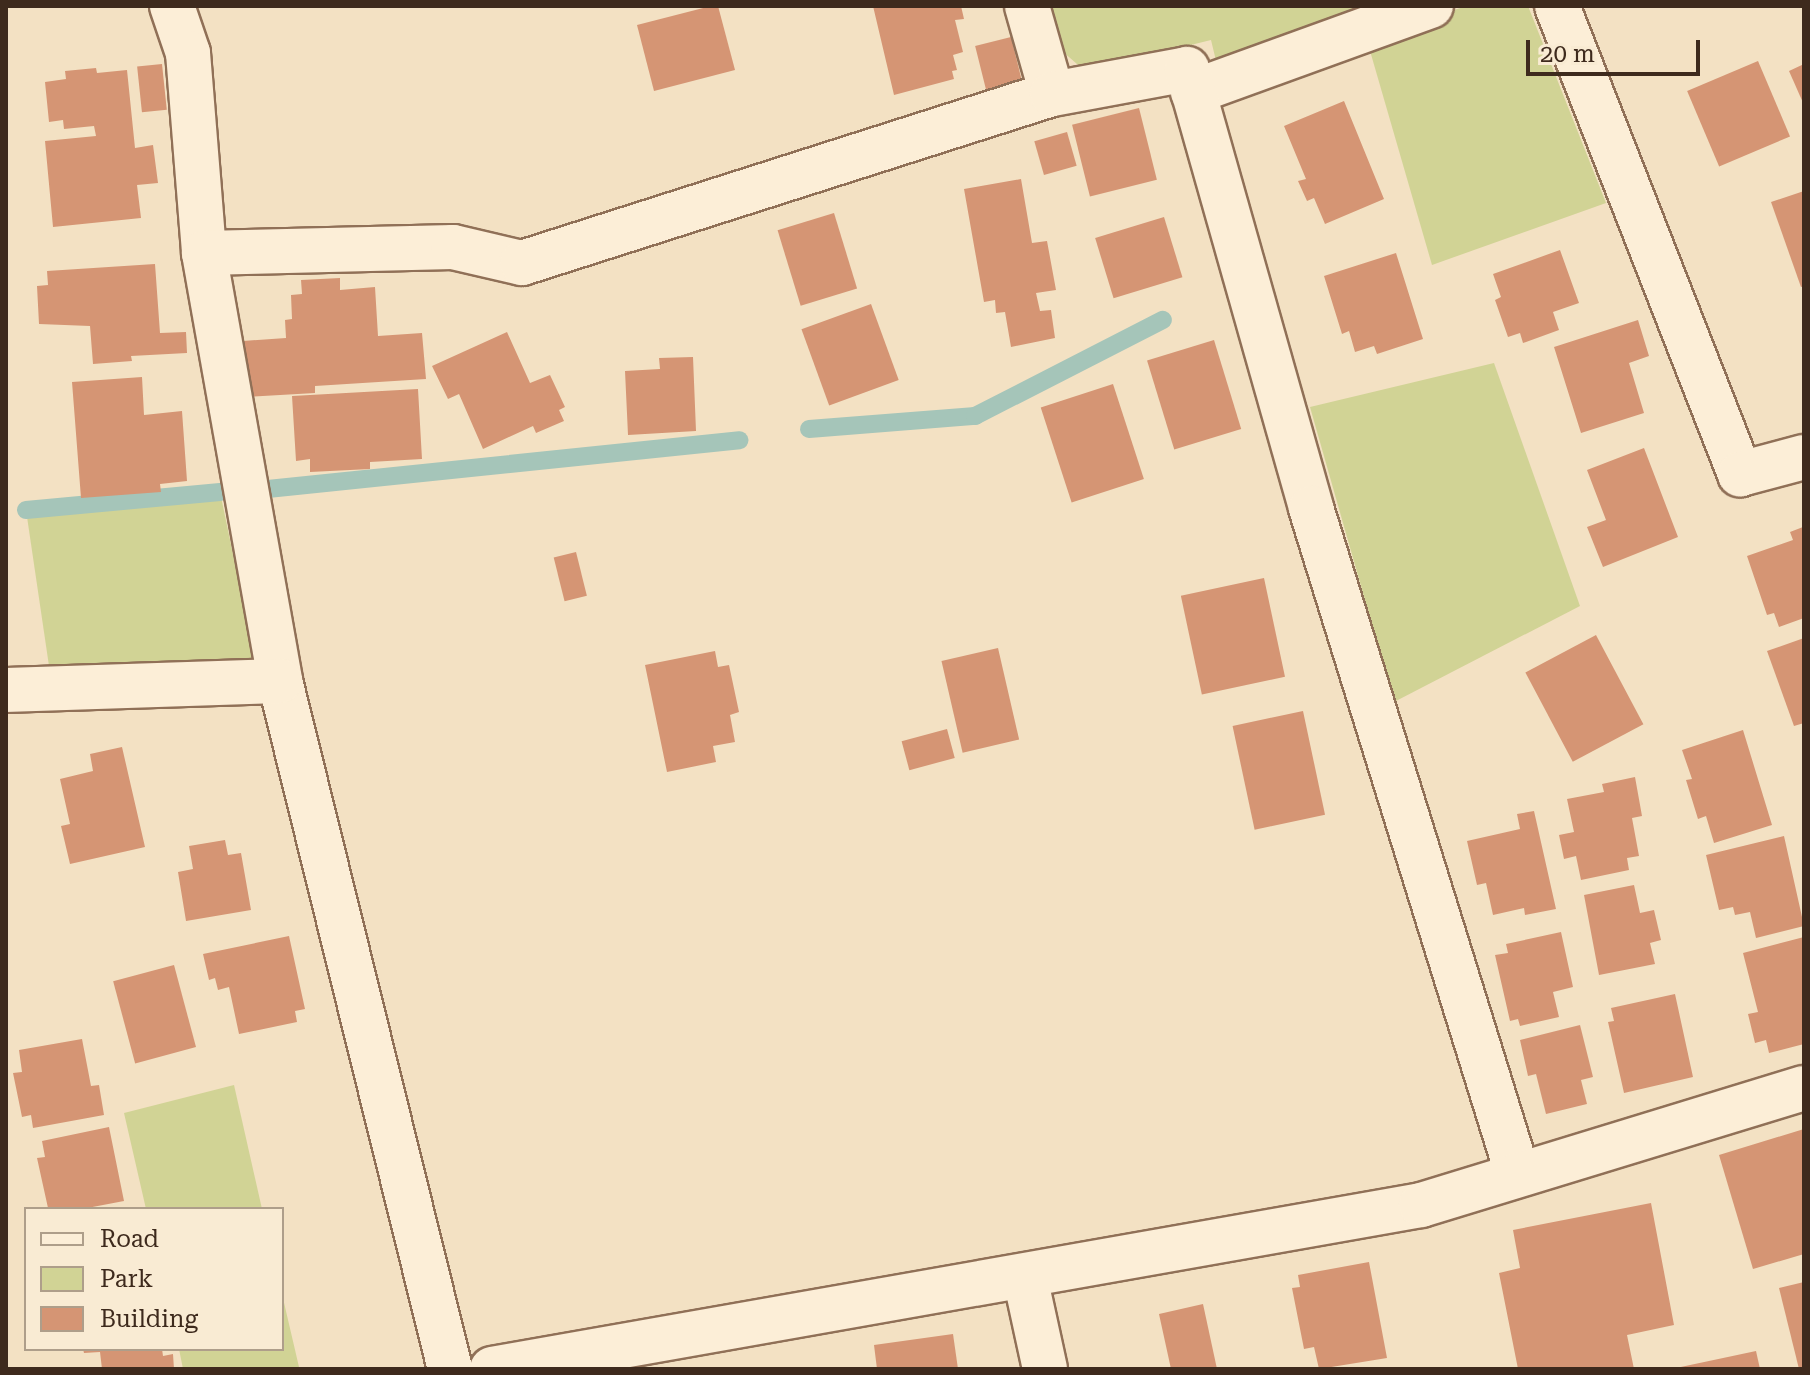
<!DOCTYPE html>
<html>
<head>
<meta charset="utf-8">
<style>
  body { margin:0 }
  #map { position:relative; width:1810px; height:1375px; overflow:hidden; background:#f3e1c3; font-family:"Roboto Serif",serif }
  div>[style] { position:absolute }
  .green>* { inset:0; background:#d1d395 }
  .stream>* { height:18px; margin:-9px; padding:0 9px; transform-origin:9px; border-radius:9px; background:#a5c5b9 }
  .building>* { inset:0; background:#d59574; transform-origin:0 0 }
  .roads { filter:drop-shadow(2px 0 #907057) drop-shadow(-2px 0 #907057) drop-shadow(0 2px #907057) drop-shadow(0 -2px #907057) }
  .minor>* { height:44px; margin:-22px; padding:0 22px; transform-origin:22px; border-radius:22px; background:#fceed7 }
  span { translate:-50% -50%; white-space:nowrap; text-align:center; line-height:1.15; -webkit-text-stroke:6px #f9ebd3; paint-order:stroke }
  .frame { position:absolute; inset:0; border:8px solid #3e2a1d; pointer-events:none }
  .legend { position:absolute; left:24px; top:1207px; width:260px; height:144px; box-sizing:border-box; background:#f9ebd3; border:2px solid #ae9e8a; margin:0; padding:10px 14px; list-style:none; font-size:24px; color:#3e2a1d }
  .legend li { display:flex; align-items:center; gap:16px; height:40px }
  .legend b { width:40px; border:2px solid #ae9e8a }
  .scale { position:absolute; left:1526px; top:40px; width:174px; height:36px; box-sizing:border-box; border:4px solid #3e2a1d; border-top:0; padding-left:10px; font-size:24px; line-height:28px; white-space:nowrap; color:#3e2a1d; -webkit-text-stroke:6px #f9ebd3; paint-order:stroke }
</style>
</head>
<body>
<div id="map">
  <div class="green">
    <div style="clip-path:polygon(1044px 6px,1403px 6px,1218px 69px,1211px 40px,1085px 71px,1054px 44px)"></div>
    <div style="clip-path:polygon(1467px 6px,1528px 6px,1606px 203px,1432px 265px,1366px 37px)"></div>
    <div style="clip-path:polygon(1494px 363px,1580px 606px,1394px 702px,1310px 407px)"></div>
    <div style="clip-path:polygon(220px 492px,257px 669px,49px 666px,26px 510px)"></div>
    <div style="clip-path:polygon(234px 1085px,262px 1209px,146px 1209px,124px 1113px)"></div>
    <div style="clip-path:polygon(282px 1294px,299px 1367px,183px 1369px,179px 1349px,282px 1349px)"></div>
  </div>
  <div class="stream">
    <div style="left:809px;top:429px;width:167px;rotate:-4.5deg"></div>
    <div style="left:975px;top:416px;width:211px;rotate:-27.1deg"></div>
    <div style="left:258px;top:490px;width:484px;rotate:-5.9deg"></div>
    <div style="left:26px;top:510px;width:195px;rotate:-5.3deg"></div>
  </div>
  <div class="building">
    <div style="clip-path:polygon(711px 6px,718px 6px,735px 70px,654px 91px,637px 25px)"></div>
    <div style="clip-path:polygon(873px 6px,961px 6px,964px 19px,955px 20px,963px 52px,953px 55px,957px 70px,952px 71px,954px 79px,894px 95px)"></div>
    <div style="left:1011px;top:37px;width:46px;height:37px;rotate:76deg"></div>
    <div style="left:1758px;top:61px;width:82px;height:77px;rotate:67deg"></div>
    <div style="left:162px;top:64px;width:46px;height:25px;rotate:84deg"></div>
    <div style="clip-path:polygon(1804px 64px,1804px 105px,1789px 71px)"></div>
    <div style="clip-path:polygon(96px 68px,97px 73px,127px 70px,135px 148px,153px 145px,158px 183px,137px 185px,141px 218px,53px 227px,45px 141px,96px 136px,94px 126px,64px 129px,63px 120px,49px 122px,45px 82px,66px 79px,65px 71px)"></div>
    <div style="clip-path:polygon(1344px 101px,1384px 199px,1325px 224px,1314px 198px,1307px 201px,1298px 181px,1306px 179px,1284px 126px)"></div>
    <div style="left:1139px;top:108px;width:74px;height:69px;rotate:76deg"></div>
    <div style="left:1067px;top:132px;width:35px;height:34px;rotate:74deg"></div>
    <div style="clip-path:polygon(1021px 179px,1032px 243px,1047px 241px,1056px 290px,1036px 293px,1040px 311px,1051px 310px,1055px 338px,1011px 347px,1005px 312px,996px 313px,995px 300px,984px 302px,964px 189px)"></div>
    <div style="clip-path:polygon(1804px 191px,1804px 286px,1801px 287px,1771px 202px)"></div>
    <div style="left:834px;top:213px;width:79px;height:59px;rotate:73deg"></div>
    <div style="left:1164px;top:217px;width:63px;height:72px;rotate:73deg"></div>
    <div style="clip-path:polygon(1560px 250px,1579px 303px,1553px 312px,1559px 330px,1523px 343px,1520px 333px,1508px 337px,1495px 300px,1501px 297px,1493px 274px)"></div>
    <div style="clip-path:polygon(1396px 253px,1423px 339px,1377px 354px,1374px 346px,1355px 352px,1349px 331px,1342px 334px,1324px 276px)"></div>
    <div style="clip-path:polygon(155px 264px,160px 333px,186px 332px,187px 353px,131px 356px,132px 361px,93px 364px,90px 326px,39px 324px,37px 286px,48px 285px,47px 271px)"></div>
    <div style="clip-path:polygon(340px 278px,340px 290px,375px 287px,378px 336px,422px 333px,426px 379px,315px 386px,315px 393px,247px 397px,243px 341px,286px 338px,285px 320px,292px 319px,291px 295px,302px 294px,301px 280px)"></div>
    <div style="left:871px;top:304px;width:81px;height:74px;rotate:70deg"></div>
    <div style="clip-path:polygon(1638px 320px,1649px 356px,1629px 363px,1644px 413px,1581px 433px,1554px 347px)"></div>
    <div style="clip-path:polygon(507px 332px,530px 383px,550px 375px,565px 407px,559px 410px,564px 421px,536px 433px,533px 426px,483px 449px,459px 394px,448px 399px,432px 366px)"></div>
    <div style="left:1214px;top:340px;width:93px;height:70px;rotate:73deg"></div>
    <div style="clip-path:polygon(693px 357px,696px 431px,628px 435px,625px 371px,660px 369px,659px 358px)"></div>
    <div style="clip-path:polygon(142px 377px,144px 415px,182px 411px,187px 481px,160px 484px,161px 492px,81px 498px,72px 382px)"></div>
    <div style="left:1113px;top:384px;width:100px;height:76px;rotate:72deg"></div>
    <div style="clip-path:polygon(418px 389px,422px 459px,370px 462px,370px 469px,310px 472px,310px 459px,296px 461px,292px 396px)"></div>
    <div style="clip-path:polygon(1644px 448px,1678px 537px,1603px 567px,1587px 527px,1606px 520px,1587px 470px)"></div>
    <div style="clip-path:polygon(1803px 527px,1804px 618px,1779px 627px,1774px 613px,1767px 615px,1747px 556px,1793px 540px,1790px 532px)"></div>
    <div style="left:576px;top:552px;width:45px;height:23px;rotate:76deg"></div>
    <div style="left:1264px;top:578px;width:101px;height:85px;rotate:78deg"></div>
    <div style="left:1596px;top:635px;width:101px;height:80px;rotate:62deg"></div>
    <div style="clip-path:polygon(1804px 638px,1804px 723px,1794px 726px,1767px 651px)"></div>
    <div style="left:998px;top:648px;width:94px;height:58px;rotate:77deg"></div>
    <div style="clip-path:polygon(715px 651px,718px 667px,729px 665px,739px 712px,730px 715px,735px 742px,713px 746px,716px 762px,667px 772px,645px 665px)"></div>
    <div style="left:1303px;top:711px;width:106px;height:72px;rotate:78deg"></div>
    <div style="left:947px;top:729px;width:30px;height:47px;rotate:75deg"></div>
    <div style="clip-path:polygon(1743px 730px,1772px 825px,1714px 843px,1706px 816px,1698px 819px,1686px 780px,1692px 779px,1682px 750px)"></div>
    <div style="clip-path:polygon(122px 747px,145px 847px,70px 864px,61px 826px,70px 824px,60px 779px,93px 771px,90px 754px)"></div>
    <div style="clip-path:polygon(1635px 777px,1642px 816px,1632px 818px,1639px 856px,1627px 858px,1629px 870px,1581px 880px,1576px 856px,1564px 859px,1559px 835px,1574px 832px,1567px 799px,1604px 792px,1602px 784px)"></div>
    <div style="clip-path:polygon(1534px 811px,1556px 909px,1525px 915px,1524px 908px,1493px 915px,1486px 883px,1477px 885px,1467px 841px,1520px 829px,1517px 814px)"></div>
    <div style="clip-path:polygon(1784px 836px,1804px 926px,1756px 938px,1750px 912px,1735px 915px,1733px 907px,1719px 910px,1706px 855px)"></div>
    <div style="clip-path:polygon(225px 840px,228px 855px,241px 853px,251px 910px,186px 921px,178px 872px,193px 869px,189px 846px)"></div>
    <div style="clip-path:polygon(1634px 885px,1640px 913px,1654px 910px,1661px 940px,1650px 943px,1655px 964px,1599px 975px,1584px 895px)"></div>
    <div style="clip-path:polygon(1561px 932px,1573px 987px,1553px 992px,1559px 1017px,1520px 1026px,1518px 1019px,1510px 1021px,1495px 955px,1508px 953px,1506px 944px)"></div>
    <div style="clip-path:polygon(289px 936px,305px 1009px,295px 1011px,297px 1022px,239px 1034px,229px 987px,218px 990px,215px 978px,209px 980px,203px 954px)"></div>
    <div style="clip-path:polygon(1804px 937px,1804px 1044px,1769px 1053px,1766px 1040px,1755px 1043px,1748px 1014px,1758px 1012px,1743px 953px)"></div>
    <div style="left:174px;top:965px;width:85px;height:63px;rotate:75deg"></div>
    <div style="clip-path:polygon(1675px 994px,1693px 1077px,1624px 1093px,1608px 1022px,1614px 1021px,1611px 1008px)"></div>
    <div style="clip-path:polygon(1580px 1025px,1593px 1077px,1581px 1080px,1587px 1104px,1546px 1114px,1536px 1074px,1528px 1076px,1520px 1040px)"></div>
    <div style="clip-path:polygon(82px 1039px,91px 1086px,99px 1085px,104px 1115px,33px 1128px,31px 1115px,22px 1117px,13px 1073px,22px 1072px,19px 1050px)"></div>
    <div style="clip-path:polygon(109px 1127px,124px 1201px,82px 1209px,48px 1208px,37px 1158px,45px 1157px,42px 1141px)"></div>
    <div style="clip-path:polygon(1804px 1129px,1804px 1254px,1753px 1269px,1719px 1155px)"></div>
    <div style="clip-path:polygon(1651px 1203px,1674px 1325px,1627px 1335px,1634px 1369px,1518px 1369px,1499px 1273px,1520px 1268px,1513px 1230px)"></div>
    <div style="clip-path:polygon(1369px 1262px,1387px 1358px,1319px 1369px,1314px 1347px,1304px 1349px,1292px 1288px,1300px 1287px,1298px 1275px)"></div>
    <div style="clip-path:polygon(1804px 1282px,1804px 1369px,1799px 1369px,1779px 1288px)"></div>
    <div style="clip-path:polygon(1203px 1304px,1217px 1369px,1171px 1369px,1159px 1314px)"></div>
    <div style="clip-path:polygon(953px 1334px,958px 1369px,877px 1369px,874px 1345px)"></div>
    <div style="clip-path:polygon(83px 1349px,162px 1349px,163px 1356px,173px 1354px,174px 1369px,102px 1369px,100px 1352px,84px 1353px)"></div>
    <div style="clip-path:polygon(1756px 1351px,1760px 1369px,1677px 1369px,1676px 1368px)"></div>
  </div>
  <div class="roads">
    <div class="minor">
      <div style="left:172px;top:6px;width:50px;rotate:71.2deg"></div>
      <div style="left:188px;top:53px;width:201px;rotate:85.4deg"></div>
      <div style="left:204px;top:253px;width:435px;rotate:79.9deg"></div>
      <div style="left:280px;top:681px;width:709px;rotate:76.12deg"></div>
      <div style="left:1027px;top:6px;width:91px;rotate:74.1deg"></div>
      <div style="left:1557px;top:6px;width:503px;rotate:68.64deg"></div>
      <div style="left:1740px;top:474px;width:66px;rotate:-14.9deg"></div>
      <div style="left:1193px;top:92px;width:253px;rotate:-19.9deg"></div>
      <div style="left:204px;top:253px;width:249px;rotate:-1.4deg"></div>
      <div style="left:453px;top:247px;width:71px;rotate:13.1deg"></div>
      <div style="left:522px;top:263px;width:556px;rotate:-17.69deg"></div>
      <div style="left:1052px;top:94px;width:137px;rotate:-10.5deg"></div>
      <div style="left:1187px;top:69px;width:456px;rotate:74.2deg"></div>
      <div style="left:1311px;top:508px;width:698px;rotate:72.76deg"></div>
      <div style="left:6px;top:690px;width:274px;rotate:-1.9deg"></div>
      <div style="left:1025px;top:1277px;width:94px;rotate:77.7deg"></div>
      <div style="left:492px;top:1369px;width:943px;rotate:-10.01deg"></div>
      <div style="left:1421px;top:1205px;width:400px;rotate:-17deg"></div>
    </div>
  </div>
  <div class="frame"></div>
  <ul class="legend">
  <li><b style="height:10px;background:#fceed7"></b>Road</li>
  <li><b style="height:22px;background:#d1d395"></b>Park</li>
  <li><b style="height:22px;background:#d59574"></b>Building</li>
  </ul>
  <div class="scale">20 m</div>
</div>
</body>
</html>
